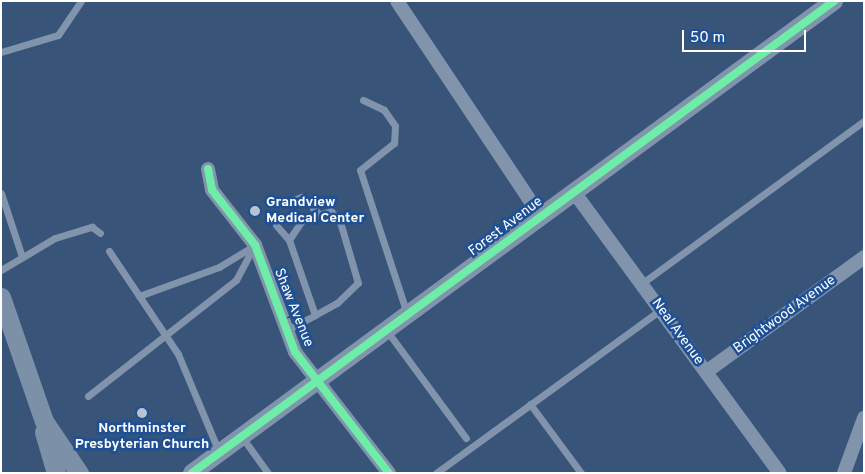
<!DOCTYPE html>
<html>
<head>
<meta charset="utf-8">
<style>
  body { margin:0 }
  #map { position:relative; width:865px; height:474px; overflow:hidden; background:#385479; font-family:Overpass,sans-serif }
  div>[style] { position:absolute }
  .service>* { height:7px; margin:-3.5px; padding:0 3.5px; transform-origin:3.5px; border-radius:3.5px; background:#8194ac }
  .minor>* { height:14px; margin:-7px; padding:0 7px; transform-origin:7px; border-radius:7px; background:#8194ac }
  .tertiary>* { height:18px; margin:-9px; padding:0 9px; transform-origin:9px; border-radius:9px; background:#8194ac }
  .secondary>* { height:19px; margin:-9.5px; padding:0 9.5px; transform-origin:9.5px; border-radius:9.5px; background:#7c90a8 }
  .cycleway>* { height:8px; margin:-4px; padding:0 4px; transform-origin:4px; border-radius:4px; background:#6deda7 }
  .dots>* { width:14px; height:14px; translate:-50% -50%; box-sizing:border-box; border:2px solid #1d5094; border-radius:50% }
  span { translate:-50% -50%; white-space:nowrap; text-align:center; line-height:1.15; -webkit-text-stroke:5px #1d5094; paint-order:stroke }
  .poi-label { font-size:14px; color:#fff; font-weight:700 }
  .left { translate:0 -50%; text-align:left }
  .street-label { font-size:14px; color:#fff }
  .frame { position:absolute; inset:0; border:2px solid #fff; pointer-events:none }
  .scale { position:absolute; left:682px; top:30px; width:124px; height:22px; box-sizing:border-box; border:2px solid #fff; border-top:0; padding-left:6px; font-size:15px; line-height:18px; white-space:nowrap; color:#fff; -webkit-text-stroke:4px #1d5094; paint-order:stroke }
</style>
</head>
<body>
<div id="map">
  <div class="service">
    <div style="left:1px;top:52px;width:59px;rotate:-16.6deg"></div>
    <div style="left:58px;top:35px;width:41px;rotate:-55.9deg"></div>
    <div style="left:363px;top:100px;width:23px;rotate:25deg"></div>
    <div style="left:384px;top:110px;width:19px;rotate:55deg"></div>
    <div style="left:395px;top:126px;width:17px;rotate:93deg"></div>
    <div style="left:394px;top:143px;width:43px;rotate:141.5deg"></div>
    <div style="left:360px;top:170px;width:151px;rotate:71.9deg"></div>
    <div style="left:1px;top:193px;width:67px;rotate:71.8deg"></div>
    <div style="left:296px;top:199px;width:5px;rotate:-22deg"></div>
    <div style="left:301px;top:197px;width:22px;rotate:43deg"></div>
    <div style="left:276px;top:225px;width:20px;rotate:49deg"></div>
    <div style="left:109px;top:251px;width:124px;rotate:56.2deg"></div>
    <div style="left:178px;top:354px;width:106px;rotate:67.3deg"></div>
    <div style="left:1px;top:270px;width:63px;rotate:-30.7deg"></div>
    <div style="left:55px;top:238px;width:39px;rotate:-17deg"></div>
    <div style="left:92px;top:227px;width:10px;rotate:37deg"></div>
    <div style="left:641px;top:284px;width:276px;rotate:-36.2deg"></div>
    <div style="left:139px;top:296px;width:85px;rotate:-19.9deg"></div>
    <div style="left:219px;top:267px;width:42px;rotate:-31.4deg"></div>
    <div style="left:287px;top:330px;width:32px;rotate:-28deg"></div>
    <div style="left:315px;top:315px;width:25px;rotate:-29deg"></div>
    <div style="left:337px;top:303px;width:29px;rotate:-44deg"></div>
    <div style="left:358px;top:283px;width:64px;rotate:-106.4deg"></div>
    <div style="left:340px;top:222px;width:14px;rotate:-129deg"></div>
    <div style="left:331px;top:211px;width:29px;rotate:164deg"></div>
    <div style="left:303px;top:219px;width:25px;rotate:124deg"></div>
    <div style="left:289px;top:240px;width:79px;rotate:70.9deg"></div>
    <div style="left:387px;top:331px;width:133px;rotate:53.6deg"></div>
    <div style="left:88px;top:396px;width:188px;rotate:-38.1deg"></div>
    <div style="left:236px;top:280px;width:40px;rotate:-62deg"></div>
    <div style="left:530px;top:404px;width:86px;rotate:53.5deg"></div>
    <div style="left:242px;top:437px;width:44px;rotate:54.2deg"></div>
    <div style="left:436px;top:473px;width:277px;rotate:-36deg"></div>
  </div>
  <div class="minor">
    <div style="left:397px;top:1px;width:260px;rotate:56.3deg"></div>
    <div style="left:208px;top:169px;width:21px;rotate:79deg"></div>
    <div style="left:212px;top:190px;width:70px;rotate:52deg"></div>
    <div style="left:255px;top:245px;width:114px;rotate:69.5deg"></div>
    <div style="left:295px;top:352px;width:153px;rotate:52.2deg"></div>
    <div style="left:574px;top:192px;width:348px;rotate:53.8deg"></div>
    <div style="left:706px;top:372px;width:195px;rotate:-36deg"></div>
    <div style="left:844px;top:473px;width:59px;rotate:-70deg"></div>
  </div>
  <div class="tertiary">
    <div style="left:192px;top:473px;width:797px;rotate:-36.32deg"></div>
  </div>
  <div class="secondary">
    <div style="left:1px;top:297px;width:131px;rotate:70.9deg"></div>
    <div style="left:44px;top:421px;width:63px;rotate:56.1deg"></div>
    <div style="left:44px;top:432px;width:43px;rotate:73.7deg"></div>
  </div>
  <div class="cycleway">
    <div style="left:208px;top:169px;width:21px;rotate:79deg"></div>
    <div style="left:212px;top:190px;width:70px;rotate:52deg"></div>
    <div style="left:255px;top:245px;width:114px;rotate:69.5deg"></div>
    <div style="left:295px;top:352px;width:153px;rotate:52.2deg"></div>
    <div style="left:192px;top:473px;width:797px;rotate:-36.32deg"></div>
  </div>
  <div class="dots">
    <div style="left:255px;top:211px;background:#b9c3d0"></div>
    <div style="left:142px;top:413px;background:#b9c3d0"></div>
  </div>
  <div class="poi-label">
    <span class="left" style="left:266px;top:211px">Grandview<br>Medical Center</span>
    <span style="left:142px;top:437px">Northminster<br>Presbyterian Church</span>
  </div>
  <div class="street-label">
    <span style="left:506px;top:227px;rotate:-37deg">Forest Avenue</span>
    <span style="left:293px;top:308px;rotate:68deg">Shaw Avenue</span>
    <span style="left:785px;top:315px;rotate:-36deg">Brightwood Avenue</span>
    <span style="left:677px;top:332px;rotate:54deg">Neal Avenue</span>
  </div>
  <div class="frame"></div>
  <div class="scale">50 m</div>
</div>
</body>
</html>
